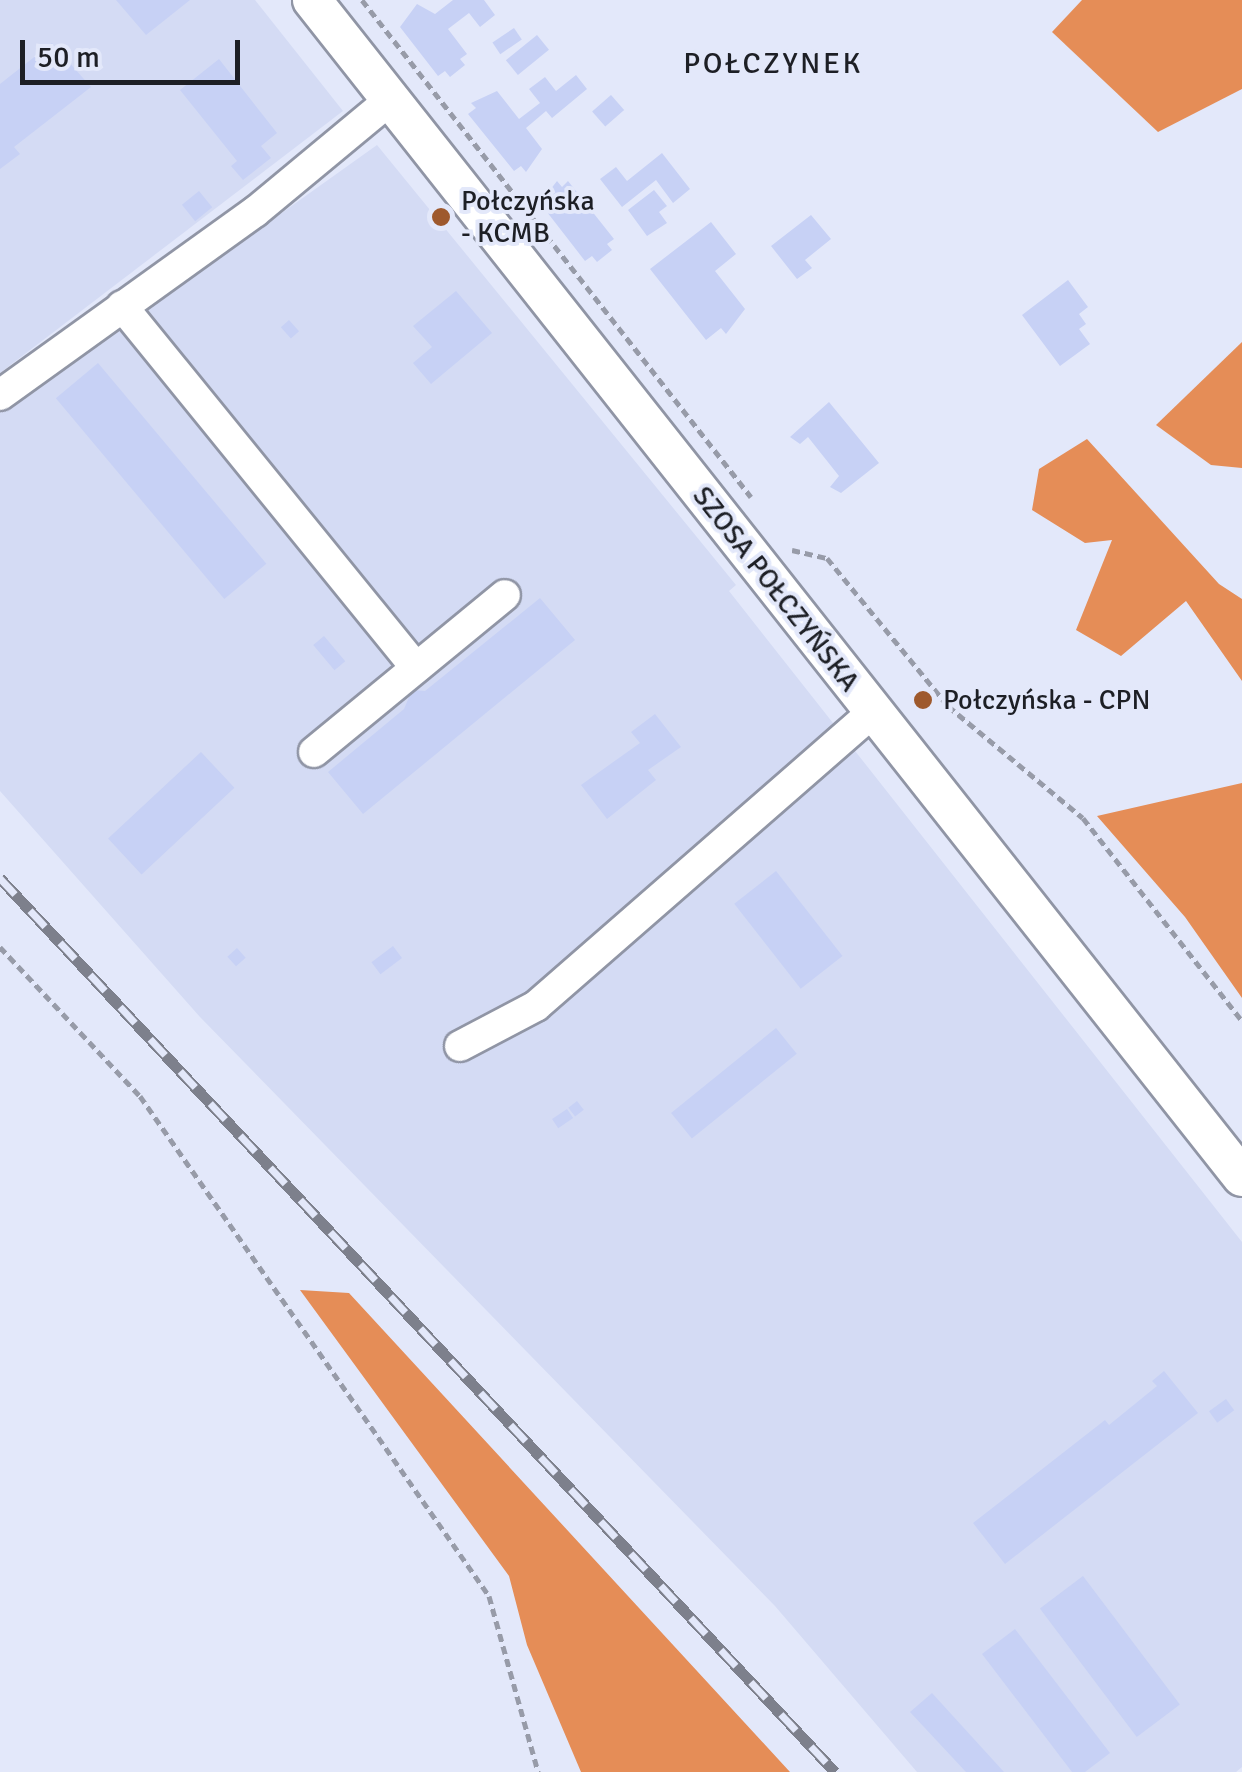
<!DOCTYPE html>
<html>
<head>
<meta charset="utf-8">
<style>
  body { margin:0 }
  #map { position:relative; width:1242px; height:1772px; overflow:hidden; background:#e3e8fa; font-family:Signika,sans-serif }
  div>[style] { position:absolute }
  .built>* { inset:0; background:#d4dbf4 }
  .forest>* { inset:0; background:#e58d57 }
  .building>* { inset:0; background:#c7d1f5; transform-origin:0 0 }
  .path>* { height:5px; margin-top:-2.5px; transform-origin:0; background:repeating-linear-gradient(90deg,#979ba8 0 8px,transparent 0 13px) }
  .roads { filter:drop-shadow(2px 0 #9095a5) drop-shadow(-2px 0 #9095a5) drop-shadow(0 2px #9095a5) drop-shadow(0 -2px #9095a5) }
  .minor>* { height:30px; margin:-15px; padding:0 15px; transform-origin:15px; border-radius:15px; background:#fff }
  .major>* { height:38px; margin:-19px; padding:0 19px; transform-origin:19px; border-radius:19px; background:#fff }
  .rail>* { height:11px; margin-top:-5.5px; transform-origin:0; background:repeating-linear-gradient(90deg,#e3e8fa 0 22px,#7d808c 0 44px); box-sizing:border-box; border-block:2px solid #7d808c }
  .dots>* { width:28px; height:28px; translate:-50% -50%; box-sizing:border-box; border:5px solid #e3e8fa; border-radius:50% }
  span { translate:-50% -50%; white-space:nowrap; text-align:center; line-height:1.15; -webkit-text-stroke:8px #e3e8fa; paint-order:stroke }
  .poi-label { font-size:28px; color:#1d1f25 }
  .left { translate:0 -50%; text-align:left }
  .street-label { font-size:28px; color:#1d1f25 }
  .neighbourhood-label { font-size:30px; color:#1d1f25; letter-spacing:2.5px }
  .scale { position:absolute; left:20px; top:40px; width:220px; height:45px; box-sizing:border-box; border:5px solid #1d1f25; border-top:0; padding-left:12px; font-size:30px; line-height:35px; white-space:nowrap; color:#1d1f25; -webkit-text-stroke:8px #e3e8fa; paint-order:stroke }
</style>
</head>
<body>
<div id="map">
  <div class="built">
    <div style="clip-path:polygon(0 0,255px 0,343px 111px,0 373px)"></div>
    <div style="clip-path:polygon(377px 145px,736px 585px,729px 591px,1242px 1242px,1242px 1767px,1236px 1772px,917px 1772px,775px 1606px,200px 1017px,0 791px,0 389px,13px 405px)"></div>
  </div>
  <div class="forest">
    <div style="clip-path:polygon(1082px 0,1242px 0,1242px 89px,1158px 132px,1052px 32px)"></div>
    <div style="clip-path:polygon(1242px 342px,1242px 468px,1211px 465px,1156px 425px)"></div>
    <div style="clip-path:polygon(1087px 439px,1219px 584px,1242px 599px,1242px 681px,1186px 601px,1121px 656px,1076px 630px,1112px 540px,1085px 543px,1032px 510px,1039px 469px)"></div>
    <div style="clip-path:polygon(1242px 783px,1242px 998px,1185px 917px,1097px 816px)"></div>
    <div style="clip-path:polygon(300px 1290px,349px 1293px,790px 1772px,581px 1772px,527px 1645px,509px 1576px)"></div>
  </div>
  <div class="building">
    <div style="clip-path:polygon(116px 0,190px 0,146px 35px)"></div>
    <div style="clip-path:polygon(453px 0,484px 0,495px 15px,480px 27px,469px 13px,448px 29px,467px 54px,460px 59px,465px 65px,450px 77px,445px 71px,438px 76px,400px 27px,417px 4px,435px 14px)"></div>
    <div style="left:514px;top:28px;width:14px;height:26px;rotate:56deg"></div>
    <div style="left:537px;top:35px;width:19px;height:40px;rotate:51deg"></div>
    <div style="clip-path:polygon(52px 43px,91px 87px,14px 147px,20px 154px,0 169px,0 84px)"></div>
    <div style="clip-path:polygon(219px 59px,277px 133px,261px 146px,271px 158px,243px 180px,231px 166px,237px 161px,180px 90px)"></div>
    <div style="clip-path:polygon(576px 75px,587px 89px,552px 118px,546px 111px,526px 128px,542px 149px,526px 172px,521px 166px,514px 171px,468px 114px,476px 108px,471px 103px,497px 91px,519px 119px,540px 103px,529px 89px,545px 77px,556px 91px)"></div>
    <div style="left:611px;top:95px;width:20px;height:25px;rotate:49deg"></div>
    <div style="clip-path:polygon(662px 153px,690px 189px,673px 203px,656px 180px,622px 207px,600px 179px,616px 167px,627px 181px)"></div>
    <div style="clip-path:polygon(557px 181px,562px 187px,568px 181px,614px 239px,607px 244px,612px 250px,597px 262px,592px 256px,585px 261px,540px 203px)"></div>
    <div style="clip-path:polygon(654px 190px,667px 206px,659px 212px,667px 223px,647px 236px,628px 210px)"></div>
    <div style="left:199px;top:191px;width:21px;height:22px;rotate:51deg"></div>
    <div style="clip-path:polygon(811px 215px,831px 239px,805px 260px,812px 268px,797px 279px,771px 246px)"></div>
    <div style="clip-path:polygon(711px 222px,736px 254px,715px 271px,745px 309px,726px 334px,721px 328px,706px 340px,650px 269px)"></div>
    <div style="clip-path:polygon(1068px 280px,1088px 307px,1079px 314px,1086px 324px,1079px 329px,1090px 344px,1060px 366px,1022px 315px)"></div>
    <div style="clip-path:polygon(456px 291px,492px 333px,431px 384px,413px 363px,432px 347px,413px 326px)"></div>
    <div style="left:289px;top:320px;width:15px;height:11px;rotate:48deg"></div>
    <div style="left:98px;top:363px;width:262px;height:55px;rotate:50deg"></div>
    <div style="clip-path:polygon(829px 402px,879px 463px,841px 493px,830px 487px,839px 476px,808px 437px,800px 444px,790px 437px)"></div>
    <div style="clip-path:polygon(540px 598px,575px 640px,363px 814px,328px 772px,404px 709px,412px 690px,425px 691px)"></div>
    <div style="left:324px;top:636px;width:33px;height:14px;rotate:50deg"></div>
    <div style="clip-path:polygon(655px 714px,681px 747px,648px 770px,656px 780px,607px 819px,581px 785px,640px 743px,631px 732px)"></div>
    <div style="left:201px;top:752px;width:49px;height:127px;rotate:47deg"></div>
    <div style="left:776px;top:871px;width:108px;height:53px;rotate:52deg"></div>
    <div style="left:393px;top:946px;width:15px;height:27px;rotate:53deg"></div>
    <div style="left:237px;top:948px;width:13px;height:13px;rotate:48deg"></div>
    <div style="left:776px;top:1028px;width:33px;height:135px;rotate:51deg"></div>
    <div style="left:577px;top:1101px;width:11px;height:11px;rotate:52deg"></div>
    <div style="left:567px;top:1109px;width:11px;height:18px;rotate:56deg"></div>
    <div style="clip-path:polygon(1164px 1371px,1198px 1413px,1005px 1564px,973px 1523px,1105px 1420px,1109px 1425px,1157px 1386px,1152px 1381px)"></div>
    <div style="left:1226px;top:1399px;width:14px;height:21px;rotate:54deg"></div>
    <div style="left:1083px;top:1576px;width:161px;height:54px;rotate:53deg"></div>
    <div style="clip-path:polygon(1015px 1629px,1110px 1753px,1085px 1772px,1072px 1772px,982px 1654px)"></div>
    <div style="clip-path:polygon(932px 1693px,1004px 1772px,966px 1772px,910px 1712px)"></div>
  </div>
  <div class="path">
    <div style="left:362px;top:0;width:631px;rotate:51.95deg"></div>
    <div style="left:792px;top:550px;width:36px;rotate:13deg"></div>
    <div style="left:827px;top:558px;width:191px;rotate:50.7deg"></div>
    <div style="left:948px;top:706px;width:175px;rotate:39.7deg"></div>
    <div style="left:1083px;top:818px;width:258px;rotate:51.9deg"></div>
    <div style="left:0;top:947px;width:204px;rotate:46.8deg"></div>
    <div style="left:140px;top:1096px;width:610px;rotate:55.08deg"></div>
    <div style="left:489px;top:1596px;width:183px;rotate:74.4deg"></div>
  </div>
  <div class="roads">
    <div class="minor">
      <div style="left:122px;top:306px;width:466px;rotate:50.9deg"></div>
      <div style="left:0;top:395px;width:314px;rotate:-35.7deg"></div>
      <div style="left:255px;top:212px;width:175px;rotate:-39.7deg"></div>
      <div style="left:314px;top:752px;width:247px;rotate:-39.4deg"></div>
      <div style="left:460px;top:1046px;width:86px;rotate:-27.8deg"></div>
      <div style="left:536px;top:1006px;width:447px;rotate:-41.1deg"></div>
    </div>
    <div class="major">
      <div style="left:312px;top:0;width:1500px;rotate:51.69deg"></div>
    </div>
  </div>
  <div class="rail">
    <div style="left:0;top:878px;width:1223px;rotate:46.95deg"></div>
  </div>
  <div class="dots">
    <div style="left:441px;top:217px;background:#9e592d"></div>
    <div style="left:923px;top:700px;background:#9e592d"></div>
  </div>
  <div class="poi-label">
    <span class="left" style="left:461px;top:217px">Połczyńska<br>- KCMB</span>
    <span class="left" style="left:943px;top:700px">Połczyńska - CPN</span>
  </div>
  <div class="street-label">
    <span style="left:776px;top:589px;rotate:52deg">SZOSA POŁCZYŃSKA</span>
  </div>
  <div class="neighbourhood-label">
    <span style="left:773px;top:64px">POŁCZYNEK</span>
  </div>
  <div class="scale">50 m</div>
</div>
</body>
</html>
